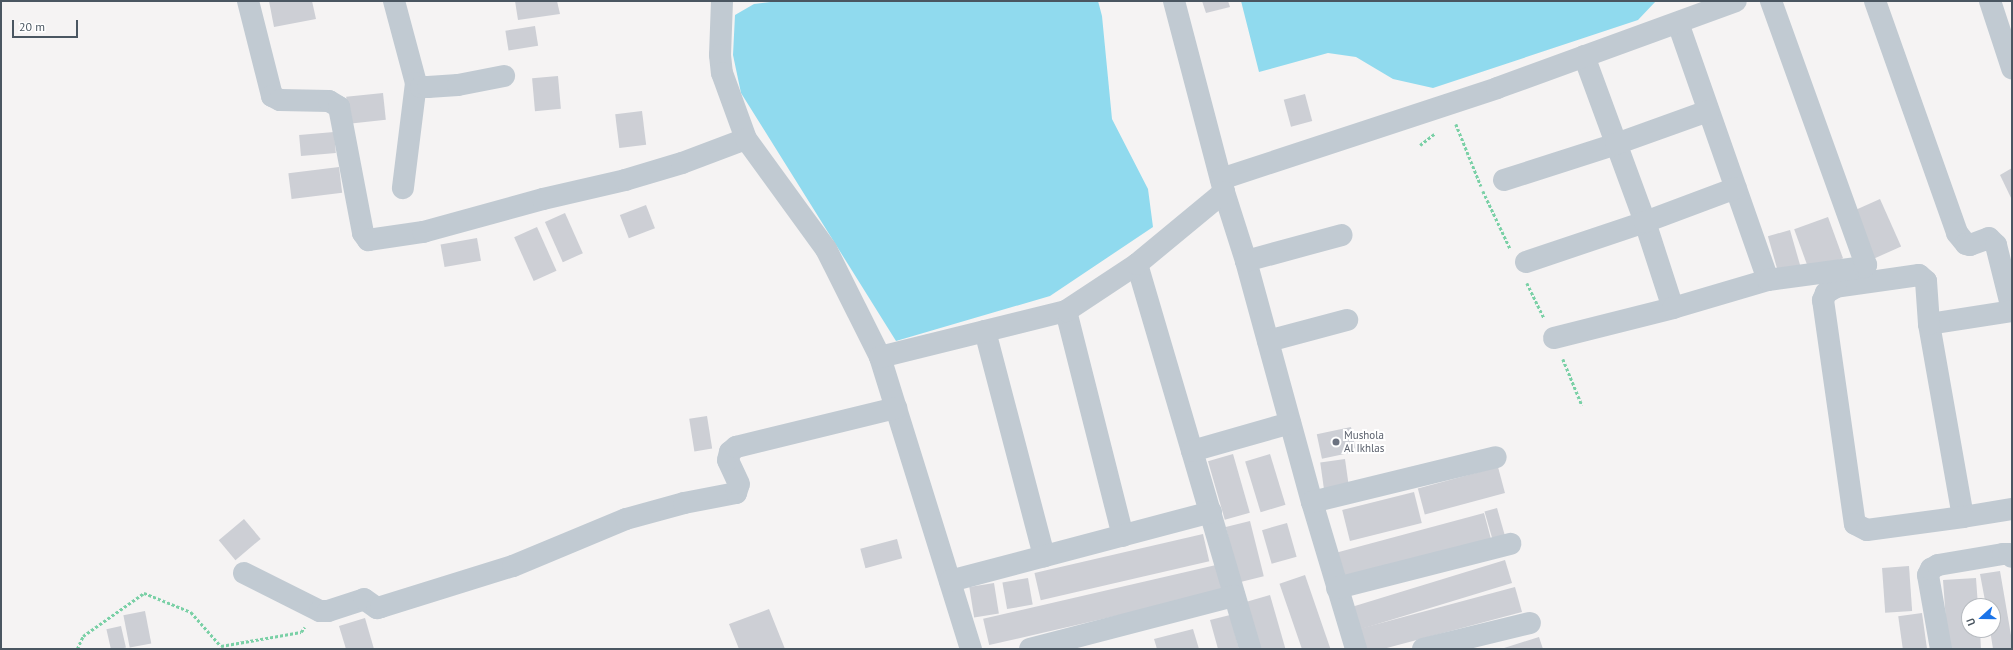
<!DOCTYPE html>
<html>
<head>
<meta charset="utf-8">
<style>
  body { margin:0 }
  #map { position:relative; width:2013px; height:650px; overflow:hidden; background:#f5f3f3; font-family:"PT Sans",sans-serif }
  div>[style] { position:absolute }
  .water>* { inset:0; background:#90daee }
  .building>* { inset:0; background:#cdcfd5; transform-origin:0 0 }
  .path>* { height:2.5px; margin-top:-1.25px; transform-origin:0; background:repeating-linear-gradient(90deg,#7ad0a6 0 3px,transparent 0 5px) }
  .street>* { height:22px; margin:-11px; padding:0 11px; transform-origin:11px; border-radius:11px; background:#c1cad2 }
  .dots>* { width:11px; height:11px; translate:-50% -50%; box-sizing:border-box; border:2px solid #fff; border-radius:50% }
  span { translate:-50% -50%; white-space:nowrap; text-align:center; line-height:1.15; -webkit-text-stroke:4px #fff; paint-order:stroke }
  .worship-label { font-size:11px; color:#5b616d }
  .left { translate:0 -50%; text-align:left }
  .frame { position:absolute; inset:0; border:2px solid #4a5661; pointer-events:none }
  .north { position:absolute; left:1961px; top:598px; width:40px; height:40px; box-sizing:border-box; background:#fff; border:1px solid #b7bbc0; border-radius:50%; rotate:249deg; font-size:11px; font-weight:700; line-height:16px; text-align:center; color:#4a5661 }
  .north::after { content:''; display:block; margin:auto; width:14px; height:18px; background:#1a73e8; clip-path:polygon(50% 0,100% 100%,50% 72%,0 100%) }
  .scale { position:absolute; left:12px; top:20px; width:66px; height:18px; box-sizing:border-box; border:2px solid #4a5661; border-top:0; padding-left:5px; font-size:12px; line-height:14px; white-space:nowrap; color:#4a5661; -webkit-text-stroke:3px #fff; paint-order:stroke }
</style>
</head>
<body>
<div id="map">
  <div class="water">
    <div style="clip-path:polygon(779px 1px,1098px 1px,1102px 16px,1112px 119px,1148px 189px,1153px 227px,1050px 296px,896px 341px,741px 93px,733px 55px,735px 15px,754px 4px)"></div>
    <div style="clip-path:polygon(1241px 1px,1656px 1px,1638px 20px,1433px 88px,1393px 79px,1356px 57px,1328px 53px,1259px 72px)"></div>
  </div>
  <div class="building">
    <div style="clip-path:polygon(269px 1px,312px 1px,316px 19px,274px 27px)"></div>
    <div style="clip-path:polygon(515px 1px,557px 1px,560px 14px,518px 20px)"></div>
    <div style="clip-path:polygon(1202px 1px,1228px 1px,1230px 7px,1206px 13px)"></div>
    <div style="left:535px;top:26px;width:20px;height:30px;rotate:81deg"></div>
    <div style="left:558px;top:76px;width:33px;height:26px;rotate:85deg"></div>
    <div style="left:383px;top:93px;width:27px;height:37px;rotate:84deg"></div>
    <div style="left:1305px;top:94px;width:28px;height:22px;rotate:75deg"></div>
    <div style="left:642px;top:111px;width:34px;height:27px;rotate:83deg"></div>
    <div style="left:334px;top:132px;width:21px;height:35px;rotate:85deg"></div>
    <div style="left:339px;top:167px;width:26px;height:51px;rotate:83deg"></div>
    <div style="clip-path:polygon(2012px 168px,2012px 200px,2000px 175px)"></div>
    <div style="left:1880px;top:199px;width:52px;height:30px;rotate:66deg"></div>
    <div style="left:646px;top:205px;width:25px;height:28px;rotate:69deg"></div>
    <div style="left:565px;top:213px;width:44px;height:22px;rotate:66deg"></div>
    <div style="left:1828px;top:217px;width:44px;height:36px;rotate:70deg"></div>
    <div style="left:537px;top:227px;width:48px;height:25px;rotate:66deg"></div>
    <div style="left:1790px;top:230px;width:37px;height:23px;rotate:74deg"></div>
    <div style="left:477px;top:238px;width:23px;height:37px;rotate:80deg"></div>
    <div style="left:707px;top:416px;width:33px;height:18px;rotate:81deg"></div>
    <div style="left:1351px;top:427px;width:25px;height:35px;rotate:78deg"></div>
    <div style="left:1233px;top:454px;width:61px;height:26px;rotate:74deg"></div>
    <div style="left:1270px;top:454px;width:53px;height:26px;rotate:73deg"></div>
    <div style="left:1345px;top:459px;width:27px;height:25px;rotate:82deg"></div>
    <div style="left:1498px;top:467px;width:27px;height:83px;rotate:75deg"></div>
    <div style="left:1414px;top:492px;width:32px;height:74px;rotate:76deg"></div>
    <div style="left:1497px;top:508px;width:32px;height:13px;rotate:74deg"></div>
    <div style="left:1484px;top:513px;width:27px;height:158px;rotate:75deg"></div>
    <div style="left:244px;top:519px;width:26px;height:33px;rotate:50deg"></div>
    <div style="left:1250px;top:521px;width:57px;height:25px;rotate:76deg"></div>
    <div style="left:1287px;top:523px;width:35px;height:26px;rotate:74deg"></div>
    <div style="left:1203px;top:534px;width:28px;height:173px;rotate:77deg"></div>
    <div style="left:897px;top:539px;width:20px;height:38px;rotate:75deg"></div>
    <div style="left:1505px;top:560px;width:24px;height:163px;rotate:73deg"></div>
    <div style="left:1216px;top:565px;width:27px;height:239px;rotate:77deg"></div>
    <div style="left:1909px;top:566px;width:45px;height:27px;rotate:86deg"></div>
    <div style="clip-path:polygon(2000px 571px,2012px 641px,2012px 649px,1993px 649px,1990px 630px,1993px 630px,1993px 606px,1986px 606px,1980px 574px)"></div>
    <div style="left:1305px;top:575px;width:78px;height:27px;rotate:71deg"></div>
    <div style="left:1028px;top:578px;width:27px;height:26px;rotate:80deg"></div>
    <div style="clip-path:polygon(1976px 578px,1978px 606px,1969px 606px,1969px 630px,1980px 630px,1981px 649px,1948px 649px,1943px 580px)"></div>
    <div style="left:994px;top:583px;width:31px;height:25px;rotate:81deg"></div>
    <div style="clip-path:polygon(1515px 587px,1522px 612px,1383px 649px,1361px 649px,1355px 630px)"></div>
    <div style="left:1270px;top:595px;width:56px;height:27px;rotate:74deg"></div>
    <div style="clip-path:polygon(769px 609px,785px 649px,739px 649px,729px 624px)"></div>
    <div style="left:145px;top:611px;width:33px;height:22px;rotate:79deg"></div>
    <div style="left:1922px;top:613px;width:36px;height:24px;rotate:82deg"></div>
    <div style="clip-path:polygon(1230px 615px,1239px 649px,1218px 649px,1210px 620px)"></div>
    <div style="clip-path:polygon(365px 618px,374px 649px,346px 649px,339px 626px)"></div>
    <div style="left:121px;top:626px;width:22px;height:15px;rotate:77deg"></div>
    <div style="clip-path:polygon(1193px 629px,1199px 649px,1157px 649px,1154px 639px)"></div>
    <div style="clip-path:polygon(1539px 637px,1543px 649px,1501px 649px)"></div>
  </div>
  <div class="path">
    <div style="left:1456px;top:124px;width:67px;rotate:68deg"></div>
    <div style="left:1420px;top:145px;width:18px;rotate:-38deg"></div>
    <div style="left:1483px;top:191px;width:63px;rotate:64.7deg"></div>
    <div style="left:1527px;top:283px;width:39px;rotate:64deg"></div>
    <div style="left:1563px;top:359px;width:50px;rotate:67.6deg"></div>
    <div style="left:77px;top:649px;width:14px;rotate:-65deg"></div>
    <div style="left:83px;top:636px;width:75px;rotate:-35.2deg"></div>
    <div style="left:144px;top:593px;width:51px;rotate:22deg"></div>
    <div style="left:191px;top:612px;width:45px;rotate:48.6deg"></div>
    <div style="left:221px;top:646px;width:81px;rotate:-9.9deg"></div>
    <div style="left:301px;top:632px;width:6px;rotate:-51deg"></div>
  </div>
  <div class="street">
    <div style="left:248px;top:1px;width:98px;rotate:75.8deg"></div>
    <div style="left:272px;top:96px;width:9px;rotate:27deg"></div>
    <div style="left:280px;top:100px;width:49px;rotate:1.2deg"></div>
    <div style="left:329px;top:101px;width:12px;rotate:31deg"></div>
    <div style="left:339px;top:107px;width:128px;rotate:79.2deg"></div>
    <div style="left:363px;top:233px;width:9px;rotate:54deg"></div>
    <div style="left:368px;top:240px;width:56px;rotate:-8.3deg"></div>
    <div style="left:423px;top:232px;width:124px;rotate:-15.4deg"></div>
    <div style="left:543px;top:199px;width:84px;rotate:-13deg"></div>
    <div style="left:625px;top:180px;width:59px;rotate:-16.6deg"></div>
    <div style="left:682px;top:163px;width:68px;rotate:-20.6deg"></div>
    <div style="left:394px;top:1px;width:85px;rotate:75deg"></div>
    <div style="left:416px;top:83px;width:106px;rotate:97.1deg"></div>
    <div style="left:722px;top:1px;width:54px;rotate:92.1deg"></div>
    <div style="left:720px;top:55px;width:18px;rotate:84deg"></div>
    <div style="left:722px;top:73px;width:70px;rotate:70deg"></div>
    <div style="left:746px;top:139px;width:136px;rotate:54deg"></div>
    <div style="left:826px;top:249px;width:121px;rotate:63.4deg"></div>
    <div style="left:880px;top:357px;width:306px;rotate:72.7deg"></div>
    <div style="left:1174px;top:1px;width:197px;rotate:75.3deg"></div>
    <div style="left:1224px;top:192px;width:72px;rotate:72.3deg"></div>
    <div style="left:1246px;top:261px;width:250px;rotate:74.7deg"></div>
    <div style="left:1312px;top:502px;width:153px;rotate:73.3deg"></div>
    <div style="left:1875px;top:1px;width:246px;rotate:70.5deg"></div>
    <div style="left:1957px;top:233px;width:14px;rotate:51deg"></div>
    <div style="left:1966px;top:244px;width:4px;rotate:14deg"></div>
    <div style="left:1970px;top:245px;width:20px;rotate:-20deg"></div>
    <div style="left:1989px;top:238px;width:10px;rotate:45deg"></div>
    <div style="left:1996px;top:245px;width:66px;rotate:76deg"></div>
    <div style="left:1990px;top:1px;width:71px;rotate:71.8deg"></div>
    <div style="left:1678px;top:23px;width:272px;rotate:70.7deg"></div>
    <div style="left:1584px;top:56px;width:177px;rotate:69.8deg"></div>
    <div style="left:1645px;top:222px;width:90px;rotate:72deg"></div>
    <div style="left:416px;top:83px;width:6px;rotate:39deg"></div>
    <div style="left:421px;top:87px;width:7px"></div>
    <div style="left:428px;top:87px;width:30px;rotate:-4deg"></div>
    <div style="left:458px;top:85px;width:47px;rotate:-11.1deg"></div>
    <div style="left:1221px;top:179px;width:291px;rotate:-18.2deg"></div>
    <div style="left:1497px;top:88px;width:254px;rotate:-20deg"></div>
    <div style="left:1504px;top:180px;width:118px;rotate:-17.8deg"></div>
    <div style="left:1616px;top:144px;width:98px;rotate:-19.7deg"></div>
    <div style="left:1246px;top:261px;width:99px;rotate:-15.2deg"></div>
    <div style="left:1526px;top:262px;width:126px;rotate:-18.6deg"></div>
    <div style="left:1645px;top:222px;width:97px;rotate:-20.5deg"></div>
    <div style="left:1137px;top:264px;width:401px;rotate:73.6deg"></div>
    <div style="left:1066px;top:311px;width:232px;rotate:75.8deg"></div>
    <div style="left:2012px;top:311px;width:84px;rotate:171.1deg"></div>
    <div style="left:1929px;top:324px;width:196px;rotate:80deg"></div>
    <div style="left:1963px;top:517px;width:50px;rotate:-9.3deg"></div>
    <div style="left:1929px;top:324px;width:43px;rotate:-94deg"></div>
    <div style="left:1926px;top:281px;width:9px;rotate:-139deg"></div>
    <div style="left:1919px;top:275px;width:84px;rotate:171.8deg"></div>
    <div style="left:1836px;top:287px;width:12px;rotate:149deg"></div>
    <div style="left:1826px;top:293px;width:8px;rotate:113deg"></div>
    <div style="left:1823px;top:300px;width:226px;rotate:81.9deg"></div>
    <div style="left:1855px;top:524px;width:13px;rotate:27deg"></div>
    <div style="left:1867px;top:530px;width:97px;rotate:-7.7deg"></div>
    <div style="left:985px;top:331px;width:233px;rotate:75.3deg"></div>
    <div style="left:1554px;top:338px;width:123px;rotate:-14.1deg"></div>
    <div style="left:1673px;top:308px;width:99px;rotate:-16.4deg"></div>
    <div style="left:1768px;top:280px;width:97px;rotate:-7.7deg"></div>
    <div style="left:1864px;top:267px;width:3px;rotate:-45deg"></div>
    <div style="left:1866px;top:265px;width:281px;rotate:-109.8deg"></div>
    <div style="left:1268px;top:341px;width:82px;rotate:-14.9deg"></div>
    <div style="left:880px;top:357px;width:192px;rotate:-13.9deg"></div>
    <div style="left:1066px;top:311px;width:85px;rotate:-33.5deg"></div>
    <div style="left:1137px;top:264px;width:113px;rotate:-39.6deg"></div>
    <div style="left:1192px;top:451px;width:102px;rotate:-15.9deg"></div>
    <div style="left:1312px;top:502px;width:189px;rotate:-13.7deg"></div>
    <div style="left:244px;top:573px;width:85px;rotate:26.6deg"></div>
    <div style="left:320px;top:611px;width:8px"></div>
    <div style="left:328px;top:611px;width:38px;rotate:-18deg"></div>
    <div style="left:364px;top:599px;width:16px;rotate:35deg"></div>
    <div style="left:377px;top:608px;width:4px;rotate:-14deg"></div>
    <div style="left:381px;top:607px;width:138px;rotate:-17.3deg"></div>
    <div style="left:513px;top:566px;width:122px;rotate:-22.6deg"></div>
    <div style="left:626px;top:519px;width:60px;rotate:-15.4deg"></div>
    <div style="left:684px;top:503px;width:53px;rotate:-10.9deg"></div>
    <div style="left:736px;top:493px;width:9px;rotate:-72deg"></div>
    <div style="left:739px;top:484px;width:26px;rotate:-115deg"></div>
    <div style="left:728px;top:460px;width:8px;rotate:-76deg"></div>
    <div style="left:730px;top:452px;width:8px;rotate:-40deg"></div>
    <div style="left:736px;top:447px;width:165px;rotate:-13.7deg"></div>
    <div style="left:950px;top:581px;width:270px;rotate:-14.8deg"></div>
    <div style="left:1337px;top:588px;width:179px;rotate:-14.3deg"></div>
    <div style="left:1030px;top:649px;width:211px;rotate:-14.6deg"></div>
    <div style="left:1423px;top:649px;width:110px;rotate:-13.7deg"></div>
    <div style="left:1941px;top:649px;width:75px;rotate:-100deg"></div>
    <div style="left:1928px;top:575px;width:7px;rotate:-63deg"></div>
    <div style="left:1931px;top:569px;width:8px;rotate:-30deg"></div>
    <div style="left:1938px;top:565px;width:66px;rotate:-9.6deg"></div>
    <div style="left:2003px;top:554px;width:6px"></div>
    <div style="left:2009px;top:554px;width:4px;rotate:45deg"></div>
  </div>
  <div class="dots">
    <div style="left:1336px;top:442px;background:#6b7280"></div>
  </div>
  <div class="worship-label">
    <span class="left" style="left:1344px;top:442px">Mushola<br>Al Ikhlas</span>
  </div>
  <div class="frame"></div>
  <div class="north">U</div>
  <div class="scale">20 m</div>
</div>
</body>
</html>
